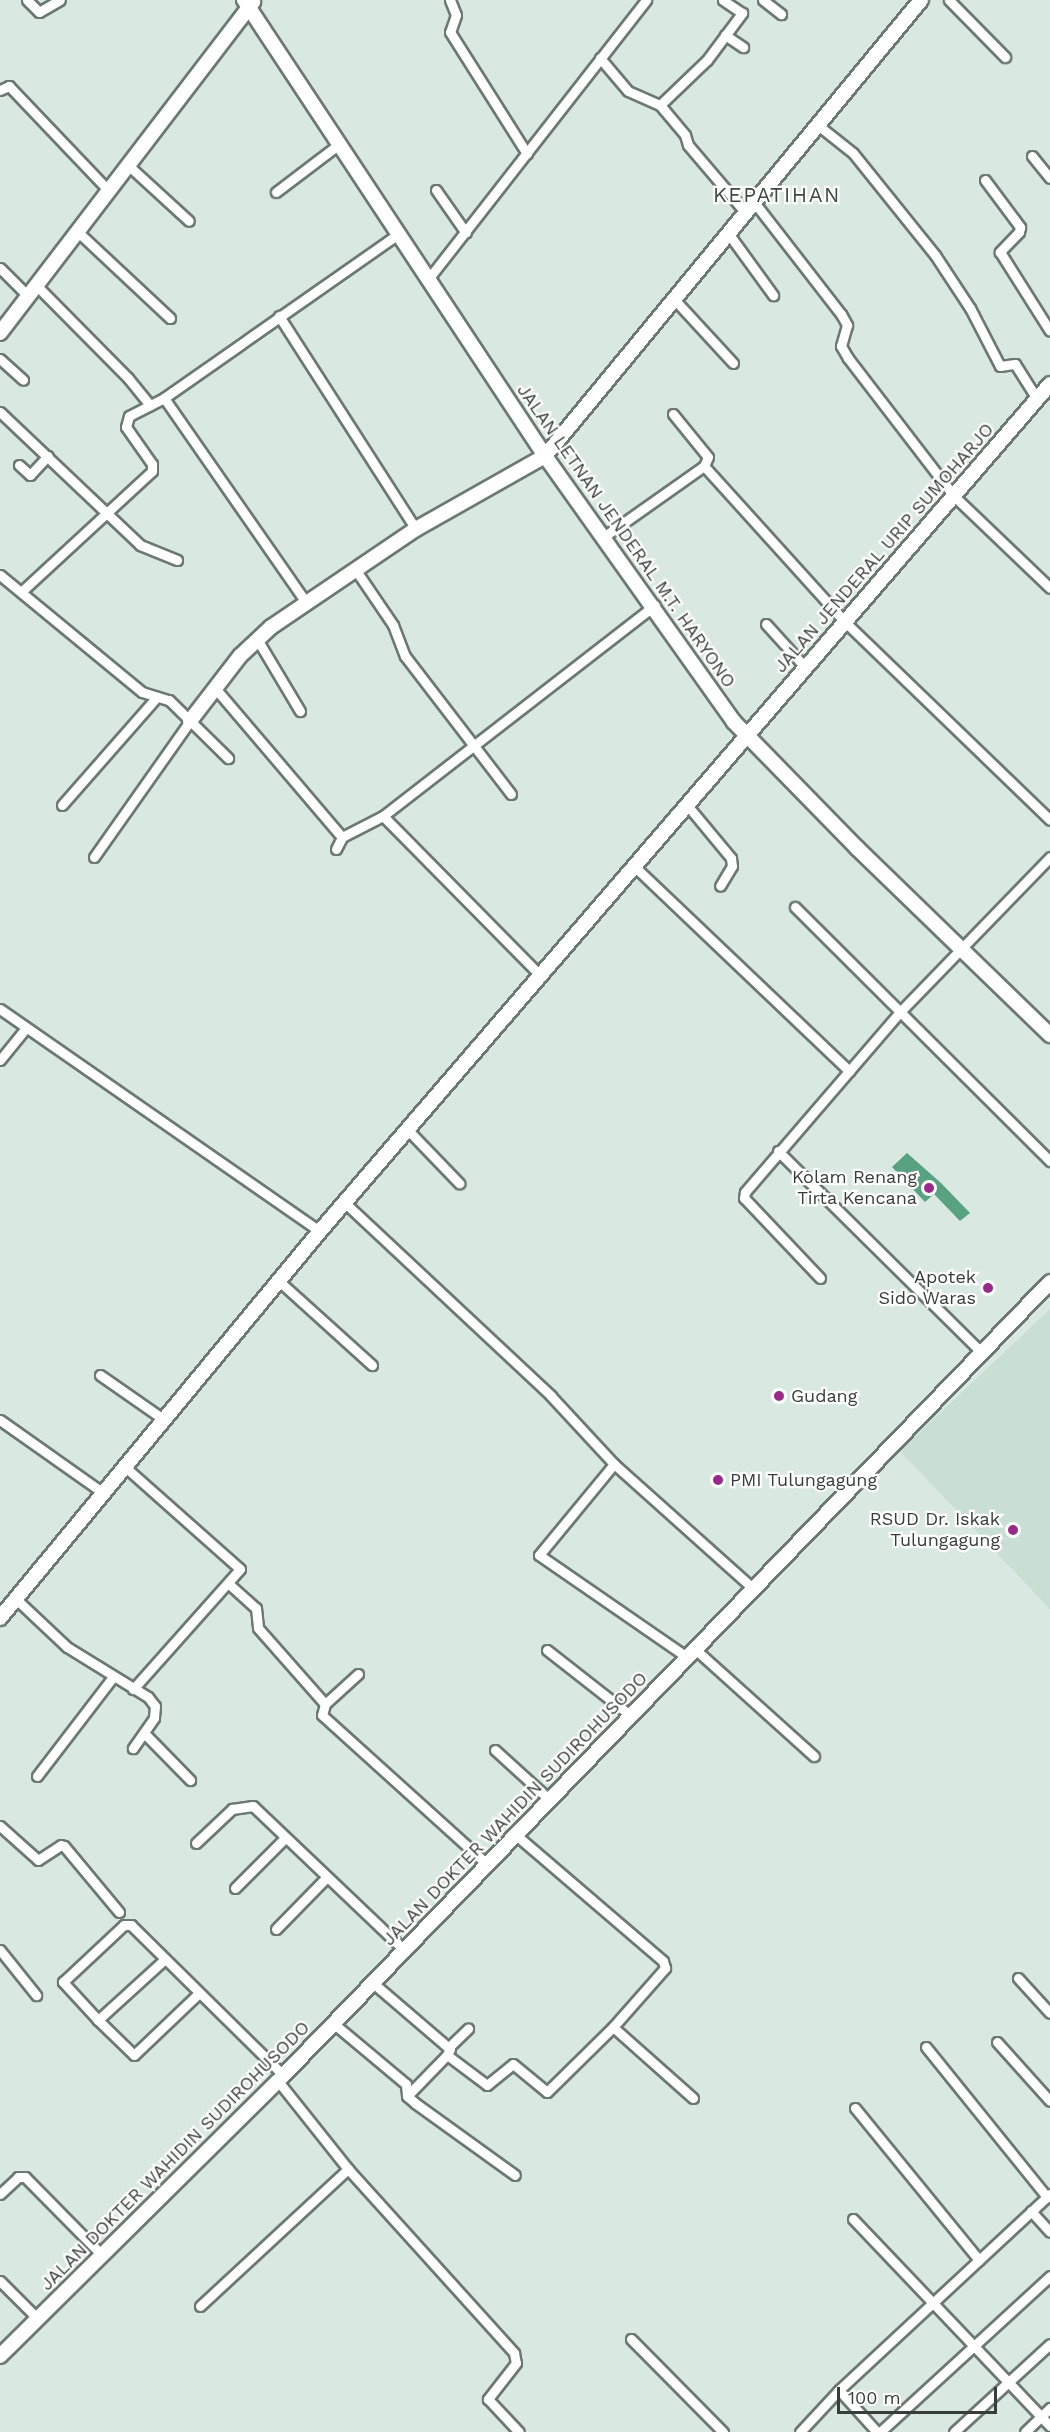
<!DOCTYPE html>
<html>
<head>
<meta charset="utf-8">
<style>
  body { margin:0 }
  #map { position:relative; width:1050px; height:2432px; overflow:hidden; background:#d9e8e0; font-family:"Work Sans",sans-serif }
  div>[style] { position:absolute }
  .built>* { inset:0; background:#c9dfd3 }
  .water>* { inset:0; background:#59a281 }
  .roads { filter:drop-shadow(2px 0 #6c7972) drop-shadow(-2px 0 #6c7972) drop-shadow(0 2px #6c7972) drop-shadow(0 -2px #6c7972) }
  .street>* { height:9px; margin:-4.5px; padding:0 4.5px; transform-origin:4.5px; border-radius:4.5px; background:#fff }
  .secondary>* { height:14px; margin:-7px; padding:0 7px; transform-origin:7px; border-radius:7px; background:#fff }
  .dots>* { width:16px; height:16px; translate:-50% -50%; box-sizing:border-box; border:3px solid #fff; border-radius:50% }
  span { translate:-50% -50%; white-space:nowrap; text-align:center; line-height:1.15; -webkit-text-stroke:4.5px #fff; paint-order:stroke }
  .street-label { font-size:18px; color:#373d3a }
  .poi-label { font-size:18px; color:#373d3a }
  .right { translate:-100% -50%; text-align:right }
  .left { translate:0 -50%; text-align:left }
  .quarter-label { font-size:21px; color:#3e4a44; letter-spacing:1.5px }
  .scale { position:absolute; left:837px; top:2387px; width:160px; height:27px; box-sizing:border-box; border:3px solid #373d3a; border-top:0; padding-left:8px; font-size:18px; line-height:21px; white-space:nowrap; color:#373d3a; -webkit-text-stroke:4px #fff; paint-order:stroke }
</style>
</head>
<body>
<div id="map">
  <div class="built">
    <div style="clip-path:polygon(1050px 1309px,1050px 1609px,900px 1451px)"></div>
  </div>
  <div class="water">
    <div style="clip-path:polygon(907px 1153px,941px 1183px,970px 1213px,960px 1221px,934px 1194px,925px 1202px,892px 1167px)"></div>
  </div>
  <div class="roads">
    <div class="street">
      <div style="left:27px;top:0;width:17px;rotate:45deg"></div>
      <div style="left:39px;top:12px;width:24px;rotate:-30deg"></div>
      <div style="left:450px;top:0;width:16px;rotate:68deg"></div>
      <div style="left:456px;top:15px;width:18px;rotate:109deg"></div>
      <div style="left:450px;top:32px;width:144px;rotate:57.7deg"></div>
      <div style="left:763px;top:0;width:23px;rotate:38deg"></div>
      <div style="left:949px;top:0;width:80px;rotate:45.5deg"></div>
      <div style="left:725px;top:35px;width:22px;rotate:34deg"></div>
      <div style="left:600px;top:58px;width:43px;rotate:49.7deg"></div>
      <div style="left:628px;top:91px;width:35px;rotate:24deg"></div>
      <div style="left:660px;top:105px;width:39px;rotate:50deg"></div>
      <div style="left:685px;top:135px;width:10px;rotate:73deg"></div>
      <div style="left:688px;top:145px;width:88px;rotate:49.6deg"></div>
      <div style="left:0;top:90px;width:10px;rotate:-24deg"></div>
      <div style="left:9px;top:86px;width:145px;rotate:46.4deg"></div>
      <div style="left:660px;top:105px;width:65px;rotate:-43.8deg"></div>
      <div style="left:707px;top:60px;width:59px;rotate:-53.3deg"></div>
      <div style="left:742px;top:13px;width:23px;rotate:-146deg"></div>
      <div style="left:819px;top:126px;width:43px;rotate:38.5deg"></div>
      <div style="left:853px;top:153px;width:131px;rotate:51.2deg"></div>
      <div style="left:935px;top:255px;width:64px;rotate:56.6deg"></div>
      <div style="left:970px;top:308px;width:65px;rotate:62.7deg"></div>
      <div style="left:1000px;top:366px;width:15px;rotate:-8deg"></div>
      <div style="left:1015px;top:364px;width:41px;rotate:57.8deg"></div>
      <div style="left:1032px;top:156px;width:28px;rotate:51deg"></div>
      <div style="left:129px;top:166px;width:81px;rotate:42.5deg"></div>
      <div style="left:985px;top:180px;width:59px;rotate:53.3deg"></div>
      <div style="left:1020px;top:227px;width:5px;rotate:101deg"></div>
      <div style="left:1019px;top:232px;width:28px;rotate:134deg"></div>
      <div style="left:1000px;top:252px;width:93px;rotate:57.7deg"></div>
      <div style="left:436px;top:190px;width:52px;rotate:55.1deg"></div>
      <div style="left:276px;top:192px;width:78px;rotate:-37.2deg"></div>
      <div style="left:754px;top:202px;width:142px;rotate:52.2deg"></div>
      <div style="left:841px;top:314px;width:13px;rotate:61deg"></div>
      <div style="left:847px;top:325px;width:22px;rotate:106deg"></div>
      <div style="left:841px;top:346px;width:14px;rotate:60deg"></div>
      <div style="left:848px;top:358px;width:173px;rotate:52.5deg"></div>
      <div style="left:953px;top:495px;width:134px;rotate:43.8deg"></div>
      <div style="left:78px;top:232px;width:126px;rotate:43.1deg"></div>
      <div style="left:728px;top:233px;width:77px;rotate:54deg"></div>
      <div style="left:0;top:268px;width:40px;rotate:45deg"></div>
      <div style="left:429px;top:278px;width:353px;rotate:-52deg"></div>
      <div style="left:36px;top:285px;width:131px;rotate:45.3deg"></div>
      <div style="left:128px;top:378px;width:35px;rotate:51deg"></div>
      <div style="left:674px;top:299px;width:87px;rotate:47.3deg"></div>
      <div style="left:279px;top:316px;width:253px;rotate:57.3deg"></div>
      <div style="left:0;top:359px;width:31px;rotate:42deg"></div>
      <div style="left:164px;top:398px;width:251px;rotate:55.2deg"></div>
      <div style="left:0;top:412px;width:193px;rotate:43.5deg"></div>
      <div style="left:140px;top:545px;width:40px;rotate:22deg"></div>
      <div style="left:673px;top:414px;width:55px;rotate:50.9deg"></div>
      <div style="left:708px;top:457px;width:10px;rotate:114deg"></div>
      <div style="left:19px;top:465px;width:15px;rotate:42deg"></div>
      <div style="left:30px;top:475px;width:26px;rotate:-47deg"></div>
      <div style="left:602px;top:538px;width:125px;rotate:-35.2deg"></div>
      <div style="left:704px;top:466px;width:209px;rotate:47.9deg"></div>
      <div style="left:844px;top:621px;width:286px;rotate:44deg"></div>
      <div style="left:355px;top:569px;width:68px;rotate:55.8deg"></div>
      <div style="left:393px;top:625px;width:33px;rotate:69deg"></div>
      <div style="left:405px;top:656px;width:174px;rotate:52.5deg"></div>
      <div style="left:0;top:575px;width:184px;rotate:39.5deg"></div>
      <div style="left:142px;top:692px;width:28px;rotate:17deg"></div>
      <div style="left:169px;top:700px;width:83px;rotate:44.5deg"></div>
      <div style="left:21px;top:592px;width:178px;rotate:-42.7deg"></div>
      <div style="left:152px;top:471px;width:7px;rotate:-90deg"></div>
      <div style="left:152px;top:464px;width:45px;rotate:-125.1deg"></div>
      <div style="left:126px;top:427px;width:11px;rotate:-75deg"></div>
      <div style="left:129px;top:416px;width:39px;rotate:-27deg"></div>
      <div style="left:164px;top:398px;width:286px;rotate:-35deg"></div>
      <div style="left:766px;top:624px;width:58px;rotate:47.8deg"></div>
      <div style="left:257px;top:639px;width:84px;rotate:59.2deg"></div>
      <div style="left:215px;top:688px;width:196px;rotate:49.6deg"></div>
      <div style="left:62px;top:805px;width:141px;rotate:-48.7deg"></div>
      <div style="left:687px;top:805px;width:69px;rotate:50.3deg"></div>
      <div style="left:731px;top:858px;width:8px;rotate:83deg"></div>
      <div style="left:732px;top:866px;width:23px;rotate:121deg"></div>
      <div style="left:383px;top:816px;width:226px;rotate:45.4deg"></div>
      <div style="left:336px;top:849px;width:13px;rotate:-63deg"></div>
      <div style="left:342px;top:837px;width:46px;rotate:-27.1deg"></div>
      <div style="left:383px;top:816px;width:344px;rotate:-37.8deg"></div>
      <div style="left:94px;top:857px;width:166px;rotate:-54.8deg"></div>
      <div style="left:635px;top:867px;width:296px;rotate:43.6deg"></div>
      <div style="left:795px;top:907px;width:360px;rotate:44.9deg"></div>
      <div style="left:0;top:1009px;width:389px;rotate:34.8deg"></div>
      <div style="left:0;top:1060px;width:41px;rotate:-50.9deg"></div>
      <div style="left:408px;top:1130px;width:74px;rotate:46.1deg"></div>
      <div style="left:778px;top:1151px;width:287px;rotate:44.7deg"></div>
      <div style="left:344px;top:1202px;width:284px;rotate:43.1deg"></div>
      <div style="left:551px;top:1396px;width:93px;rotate:47.2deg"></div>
      <div style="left:614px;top:1464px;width:188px;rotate:41.8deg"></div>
      <div style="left:820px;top:1278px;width:110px;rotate:-133.5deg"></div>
      <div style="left:744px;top:1198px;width:6px;rotate:-81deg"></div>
      <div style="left:745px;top:1192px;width:236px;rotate:-49.3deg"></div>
      <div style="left:899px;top:1013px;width:217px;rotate:-45.9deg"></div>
      <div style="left:280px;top:1282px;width:124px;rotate:42.1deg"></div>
      <div style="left:100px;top:1375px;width:77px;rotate:34.9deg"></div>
      <div style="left:0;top:1420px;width:125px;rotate:35.2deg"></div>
      <div style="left:614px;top:1464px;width:118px;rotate:129.5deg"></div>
      <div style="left:539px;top:1555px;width:180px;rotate:34.6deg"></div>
      <div style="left:124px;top:1466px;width:155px;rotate:41.6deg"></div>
      <div style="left:240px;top:1569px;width:161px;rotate:131.7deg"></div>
      <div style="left:229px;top:1584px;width:36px;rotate:42deg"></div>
      <div style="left:256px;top:1608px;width:20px;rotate:84deg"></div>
      <div style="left:258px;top:1628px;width:101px;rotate:48.6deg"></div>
      <div style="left:16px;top:1599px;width:70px;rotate:43.3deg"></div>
      <div style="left:67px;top:1647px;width:95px;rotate:31.7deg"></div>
      <div style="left:148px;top:1697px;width:11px;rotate:52deg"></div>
      <div style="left:155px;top:1706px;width:12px;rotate:95deg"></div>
      <div style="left:154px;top:1718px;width:37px;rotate:125deg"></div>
      <div style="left:695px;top:1649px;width:160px;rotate:42deg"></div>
      <div style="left:547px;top:1650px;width:105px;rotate:38.1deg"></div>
      <div style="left:358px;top:1674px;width:45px;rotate:137.7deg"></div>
      <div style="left:325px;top:1704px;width:11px;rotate:105deg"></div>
      <div style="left:322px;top:1715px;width:222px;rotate:42.1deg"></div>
      <div style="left:144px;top:1733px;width:66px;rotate:45.6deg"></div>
      <div style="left:495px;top:1750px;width:74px;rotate:42.3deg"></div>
      <div style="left:37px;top:1776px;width:125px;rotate:-52.5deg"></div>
      <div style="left:0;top:1826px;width:51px;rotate:41.8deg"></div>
      <div style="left:38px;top:1860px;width:27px;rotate:-33deg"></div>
      <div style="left:61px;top:1845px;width:3px;rotate:18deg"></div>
      <div style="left:64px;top:1846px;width:86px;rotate:50.2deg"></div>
      <div style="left:196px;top:1843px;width:50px;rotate:-43.4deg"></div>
      <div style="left:232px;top:1809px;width:21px;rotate:-8deg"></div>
      <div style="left:253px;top:1806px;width:209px;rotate:43.6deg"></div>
      <div style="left:235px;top:1888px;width:71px;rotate:-45deg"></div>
      <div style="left:276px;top:1929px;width:71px;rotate:-45.6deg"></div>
      <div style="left:0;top:1950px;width:58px;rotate:51.3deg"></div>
      <div style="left:165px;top:1959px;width:91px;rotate:137.7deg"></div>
      <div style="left:98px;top:2020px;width:52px;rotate:-132.6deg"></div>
      <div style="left:63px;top:1982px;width:83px;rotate:-43.1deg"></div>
      <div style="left:124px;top:1925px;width:7px"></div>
      <div style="left:131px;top:1925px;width:212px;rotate:44.6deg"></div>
      <div style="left:1018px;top:1978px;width:47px;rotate:47.6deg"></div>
      <div style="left:373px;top:1983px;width:101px;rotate:40.6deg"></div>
      <div style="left:450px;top:2049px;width:7px;rotate:117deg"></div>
      <div style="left:98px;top:2020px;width:50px;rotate:44.2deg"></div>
      <div style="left:134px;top:2055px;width:88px;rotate:-43.6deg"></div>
      <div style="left:333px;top:2023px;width:95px;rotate:39.9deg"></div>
      <div style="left:406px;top:2084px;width:12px;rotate:85deg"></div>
      <div style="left:407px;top:2096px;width:11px;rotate:41deg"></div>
      <div style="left:415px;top:2103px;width:123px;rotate:35.8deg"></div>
      <div style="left:613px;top:2027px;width:107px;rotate:41.6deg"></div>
      <div style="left:997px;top:2042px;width:79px;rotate:48.1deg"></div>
      <div style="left:926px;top:2047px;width:193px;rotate:51.1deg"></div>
      <div style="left:448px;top:2048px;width:28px;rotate:-44deg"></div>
      <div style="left:278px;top:2081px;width:112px;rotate:51.5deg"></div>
      <div style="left:348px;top:2169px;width:248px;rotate:47.9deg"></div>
      <div style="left:514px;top:2353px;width:10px;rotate:79deg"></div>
      <div style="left:516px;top:2363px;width:46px;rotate:127.9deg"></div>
      <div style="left:488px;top:2399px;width:45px;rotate:46.8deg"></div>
      <div style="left:407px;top:2096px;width:57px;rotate:-45.7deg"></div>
      <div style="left:447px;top:2055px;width:50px;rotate:36.9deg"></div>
      <div style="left:487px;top:2085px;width:33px;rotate:-39deg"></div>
      <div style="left:513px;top:2064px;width:44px;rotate:39.5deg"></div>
      <div style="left:547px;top:2092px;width:93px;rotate:-44.6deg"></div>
      <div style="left:613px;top:2027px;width:79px;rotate:-48.6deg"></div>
      <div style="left:665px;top:1968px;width:7px;rotate:-106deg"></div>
      <div style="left:663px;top:1961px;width:194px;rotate:-139.4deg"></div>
      <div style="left:855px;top:2108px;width:196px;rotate:50.8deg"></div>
      <div style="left:0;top:2194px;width:25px;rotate:-43deg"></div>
      <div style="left:18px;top:2177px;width:7px"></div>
      <div style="left:25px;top:2177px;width:108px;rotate:45.4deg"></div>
      <div style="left:1031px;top:2211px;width:28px;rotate:48deg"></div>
      <div style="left:853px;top:2219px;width:286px;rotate:46.4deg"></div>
      <div style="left:0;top:2281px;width:54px;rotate:45deg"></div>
      <div style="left:200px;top:2306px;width:202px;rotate:-42.8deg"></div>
      <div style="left:631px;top:2339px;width:131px;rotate:45.3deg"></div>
      <div style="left:839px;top:2390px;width:57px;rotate:47.9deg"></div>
      <div style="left:800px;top:2432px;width:57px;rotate:-47.1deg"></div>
      <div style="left:839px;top:2390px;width:288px;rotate:-42.9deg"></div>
      <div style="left:880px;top:2432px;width:231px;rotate:-42.5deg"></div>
      <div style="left:954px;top:2432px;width:130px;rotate:-42.5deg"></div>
      <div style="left:1025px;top:2432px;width:35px;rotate:-44deg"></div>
    </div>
    <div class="secondary">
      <div style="left:244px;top:0;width:546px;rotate:56.57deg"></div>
      <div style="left:545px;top:456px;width:326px;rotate:54.6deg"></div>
      <div style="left:734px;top:722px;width:176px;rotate:45.7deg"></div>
      <div style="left:857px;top:848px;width:269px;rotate:44.1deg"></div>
      <div style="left:0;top:333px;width:417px;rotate:-52.6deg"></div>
      <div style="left:190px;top:721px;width:82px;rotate:-52.4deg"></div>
      <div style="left:240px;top:656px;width:42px;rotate:-43.1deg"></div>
      <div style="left:271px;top:627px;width:175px;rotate:-34.1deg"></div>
      <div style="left:416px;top:529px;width:148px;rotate:-29.5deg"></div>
      <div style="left:545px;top:456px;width:591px;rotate:-50.49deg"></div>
      <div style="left:0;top:1618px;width:502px;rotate:-50.41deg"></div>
      <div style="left:320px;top:1231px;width:1118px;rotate:-49.24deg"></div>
      <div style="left:0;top:2356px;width:391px;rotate:-44.7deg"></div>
      <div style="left:278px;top:2081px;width:1111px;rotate:-45.98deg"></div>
    </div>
  </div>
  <div class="dots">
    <div style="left:929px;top:1188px;background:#992a8a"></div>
    <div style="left:988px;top:1288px;background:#992a8a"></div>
    <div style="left:779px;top:1396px;background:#992a8a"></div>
    <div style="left:718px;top:1480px;background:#992a8a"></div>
    <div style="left:1013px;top:1530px;background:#992a8a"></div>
  </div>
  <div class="street-label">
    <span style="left:626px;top:536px;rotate:55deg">JALAN LETNAN JENDERAL M.T. HARYONO</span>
    <span style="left:884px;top:548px;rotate:-49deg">JALAN JENDERAL URIP SUMOHARJO</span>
    <span style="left:515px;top:1809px;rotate:-46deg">JALAN DOKTER WAHIDIN SUDIROHUSODO</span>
    <span style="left:175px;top:2156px;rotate:-45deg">JALAN DOKTER WAHIDIN SUDIROHUSODO</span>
  </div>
  <div class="poi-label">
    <span class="right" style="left:917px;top:1188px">Kolam Renang<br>Tirta Kencana</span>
    <span class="right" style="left:976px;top:1288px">Apotek<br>Sido Waras</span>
    <span class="left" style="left:791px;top:1396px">Gudang</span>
    <span class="left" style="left:730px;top:1480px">PMI Tulungagung</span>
    <span class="right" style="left:1000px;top:1530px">RSUD Dr. Iskak<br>Tulungagung</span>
  </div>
  <div class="quarter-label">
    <span style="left:777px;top:195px">KEPATIHAN</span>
  </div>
  <div class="scale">100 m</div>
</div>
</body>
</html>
